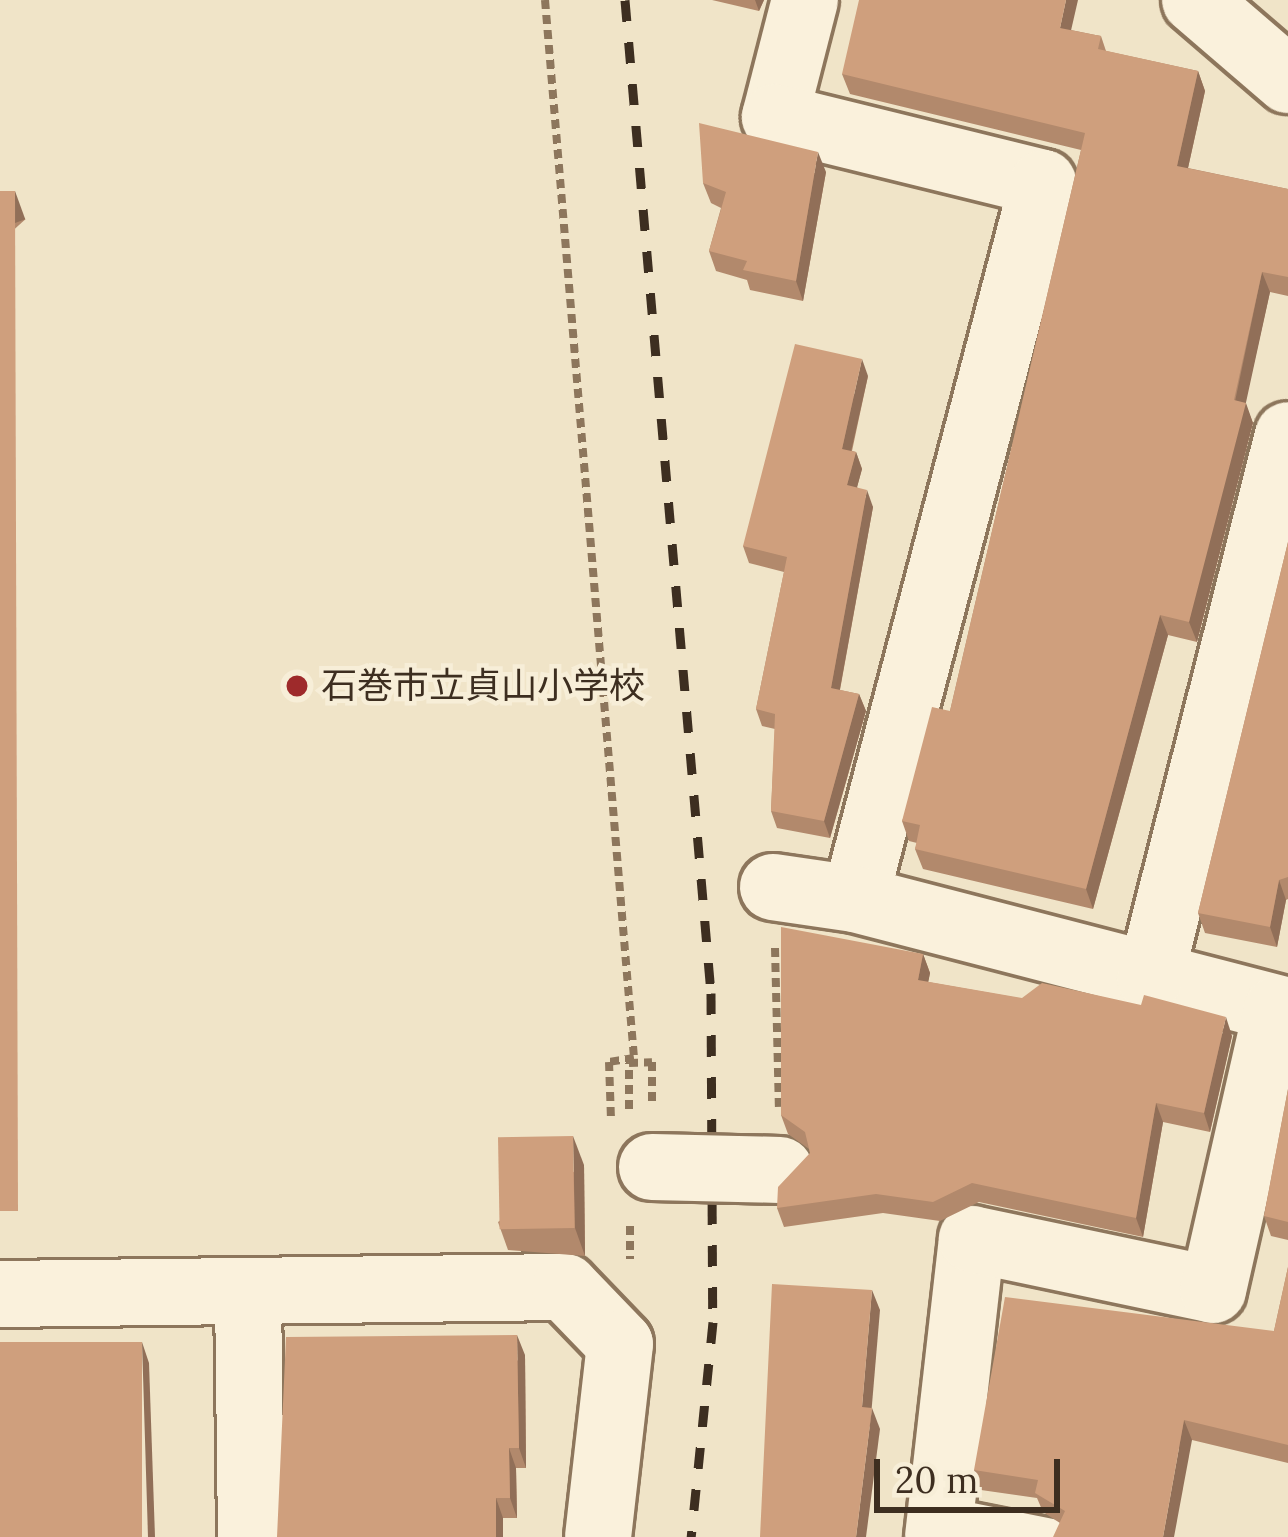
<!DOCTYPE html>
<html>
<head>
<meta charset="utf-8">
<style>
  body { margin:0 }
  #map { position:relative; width:1288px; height:1537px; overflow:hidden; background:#f0e4c8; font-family:Lora,"Noto Sans JP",serif }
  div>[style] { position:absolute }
  .path>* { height:8px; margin-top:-4px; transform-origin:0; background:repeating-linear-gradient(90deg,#8d765c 0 9px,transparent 0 15px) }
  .roads { filter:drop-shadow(3px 0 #8d765c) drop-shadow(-3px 0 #8d765c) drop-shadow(0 3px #8d765c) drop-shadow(0 -3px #8d765c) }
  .lane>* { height:36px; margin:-18px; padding:0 18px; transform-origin:18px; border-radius:18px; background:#faf1dc }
  .street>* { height:66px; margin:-33px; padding:0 33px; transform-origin:33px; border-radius:33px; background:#faf1dc }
  .rail>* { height:9px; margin-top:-4.5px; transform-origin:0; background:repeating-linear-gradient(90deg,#3d2e20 0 21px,transparent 0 42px) }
  .bridges { filter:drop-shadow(3px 0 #8d765c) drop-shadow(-3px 0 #8d765c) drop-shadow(0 3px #8d765c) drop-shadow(0 -3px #8d765c) }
  .street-bridge>* { height:66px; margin:-33px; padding:0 33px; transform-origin:33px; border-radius:33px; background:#faf1dc }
  .wall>* { inset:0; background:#b2896c; transform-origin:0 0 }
  .shaded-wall>* { inset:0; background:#916f58; transform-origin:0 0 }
  .building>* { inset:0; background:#cf9f7d; transform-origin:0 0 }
  .dots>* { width:33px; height:33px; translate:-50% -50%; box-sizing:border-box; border:6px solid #f7eed8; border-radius:50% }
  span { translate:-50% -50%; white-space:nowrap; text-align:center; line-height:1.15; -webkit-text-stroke:9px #f7eed8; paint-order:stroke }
  .poi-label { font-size:36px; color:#3d2e20 }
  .left { translate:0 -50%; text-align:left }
  .scale { position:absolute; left:874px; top:1459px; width:186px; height:54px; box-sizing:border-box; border:6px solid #3d2e20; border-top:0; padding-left:15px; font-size:36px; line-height:42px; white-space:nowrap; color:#3d2e20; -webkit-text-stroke:9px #f7eed8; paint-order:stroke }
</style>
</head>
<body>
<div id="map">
  <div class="path">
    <div style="left:545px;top:0;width:1062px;rotate:85.19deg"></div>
    <div style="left:634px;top:1058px;width:25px;rotate:171deg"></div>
    <div style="left:609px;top:1062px;width:58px;rotate:88deg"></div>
    <div style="left:775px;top:948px;width:159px;rotate:88.6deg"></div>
    <div style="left:629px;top:1109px;width:46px;rotate:-90deg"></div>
    <div style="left:629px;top:1063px;width:23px;rotate:-2deg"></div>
    <div style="left:652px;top:1062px;width:41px;rotate:90deg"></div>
    <div style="left:630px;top:1226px;width:33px;rotate:90deg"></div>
  </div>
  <div class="roads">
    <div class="lane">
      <div style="left:941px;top:1515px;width:112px;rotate:11.3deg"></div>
    </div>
    <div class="street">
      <div style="left:805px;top:0;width:121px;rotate:104.4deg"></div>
      <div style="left:775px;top:117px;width:276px;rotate:13.8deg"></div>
      <div style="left:1043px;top:183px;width:740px;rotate:104.71deg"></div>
      <div style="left:855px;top:899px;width:447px;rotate:14.5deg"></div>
      <div style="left:1195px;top:0;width:123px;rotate:40.7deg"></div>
      <div style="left:773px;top:887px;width:83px;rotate:8.3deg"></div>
      <div style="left:1150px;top:978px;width:560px;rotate:-75.74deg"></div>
      <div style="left:248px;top:1291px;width:246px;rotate:89.3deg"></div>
      <div style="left:0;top:1294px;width:565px;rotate:-0.71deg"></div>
      <div style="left:565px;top:1287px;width:79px;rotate:46deg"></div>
      <div style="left:620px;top:1344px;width:194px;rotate:96.5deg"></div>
      <div style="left:938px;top:1537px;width:300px;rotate:-83.5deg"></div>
      <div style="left:972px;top:1239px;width:246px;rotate:11.9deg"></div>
      <div style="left:1213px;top:1290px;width:288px;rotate:-77.2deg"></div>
    </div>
  </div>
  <div class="rail">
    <div style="left:625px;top:0;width:997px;rotate:85.05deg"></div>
    <div style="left:711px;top:993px;width:329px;rotate:89.7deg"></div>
    <div style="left:713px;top:1322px;width:216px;rotate:95.8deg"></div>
  </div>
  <div class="bridges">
    <div class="street-bridge">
      <div style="left:652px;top:1167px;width:128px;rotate:1.3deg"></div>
    </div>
  </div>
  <div class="wall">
    <div style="clip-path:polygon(712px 0,764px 0,759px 11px)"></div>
    <div style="clip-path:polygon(1071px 30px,1101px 36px,1106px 51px,1198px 71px,1205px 91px,1188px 168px,1288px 189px,1288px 296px,1270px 292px,1245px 403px,1253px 423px,1197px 642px,1168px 635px,1093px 909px,923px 869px,915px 849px,917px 843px,909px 841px,902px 821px,950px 711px,1081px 150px,850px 94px,842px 74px)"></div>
    <div style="clip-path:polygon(826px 172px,803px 301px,750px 290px,747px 280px,716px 271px,709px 251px,721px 208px,711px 203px,703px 183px)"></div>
    <div style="left:0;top:191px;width:38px;height:1049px;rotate:48deg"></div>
    <div style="clip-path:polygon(868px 376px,852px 451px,856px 452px,862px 469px,857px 487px,873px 507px,840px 690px,859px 694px,866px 711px,830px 838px,777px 828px,771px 811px,775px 729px,762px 726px,756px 709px,784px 572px,749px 563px,743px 546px)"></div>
    <div style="clip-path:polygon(1288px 542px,1288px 899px,1286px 900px,1277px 947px,1205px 933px,1198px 913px)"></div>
    <div style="clip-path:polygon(923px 954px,930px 973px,928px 982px,1232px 1036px,1210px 1132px,1163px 1122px,1143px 1237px,979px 1202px,940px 1221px,883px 1213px,784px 1227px,777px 1208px,810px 1153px,809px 1149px,788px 1134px,781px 1115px)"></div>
    <div style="clip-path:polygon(1288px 1089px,1288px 1240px,1271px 1236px,1264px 1216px)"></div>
    <div style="clip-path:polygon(584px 1165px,585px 1256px,508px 1250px,498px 1222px)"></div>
    <div style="clip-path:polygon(1288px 1267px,1288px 1463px,1192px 1440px,1060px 1523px,1043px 1512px,1037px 1498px,981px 1490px,974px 1470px,1274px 1331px)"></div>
    <div style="clip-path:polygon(525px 1355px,526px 1468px,516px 1468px,517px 1518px,503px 1518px,503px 1537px,277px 1537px)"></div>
  </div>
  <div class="shaded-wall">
    <div style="clip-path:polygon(755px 0,764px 0,759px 11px)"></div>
    <div style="clip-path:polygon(1066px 0,1078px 0,1067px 48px,1060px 28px)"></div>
    <div style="clip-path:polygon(1198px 71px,1205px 91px,1184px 186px,1177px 166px)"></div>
    <div style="clip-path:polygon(818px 152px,826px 172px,803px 301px,796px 281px)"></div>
    <div style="left:15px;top:191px;width:30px;height:1020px;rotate:70deg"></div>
    <div style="clip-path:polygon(1262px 272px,1270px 292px,1245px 407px,1246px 403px,1253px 423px,1197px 642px,1189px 622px)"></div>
    <div style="clip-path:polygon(862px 359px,868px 376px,848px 465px,842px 449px)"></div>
    <div style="clip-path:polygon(856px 452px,862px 469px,853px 502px,847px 485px)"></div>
    <div style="clip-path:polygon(867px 490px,873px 507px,837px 705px,831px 688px)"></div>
    <div style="clip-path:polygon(1160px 615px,1168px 635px,1093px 909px,1086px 889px)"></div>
    <div style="clip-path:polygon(859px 694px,866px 711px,830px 838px,824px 821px)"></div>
    <div style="clip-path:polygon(1279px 880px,1286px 900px,1277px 947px,1270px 927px)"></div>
    <div style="clip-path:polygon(923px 954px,930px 973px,925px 999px,918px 980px)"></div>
    <div style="clip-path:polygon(1226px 1017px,1232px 1036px,1210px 1132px,1204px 1113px)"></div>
    <div style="clip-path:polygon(1156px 1103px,1163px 1122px,1143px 1237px,1136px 1218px)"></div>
    <div style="clip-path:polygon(573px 1136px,584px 1165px,585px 1256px,575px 1228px)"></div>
    <div style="clip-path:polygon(872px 1290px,880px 1310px,870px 1428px,862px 1407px)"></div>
    <div style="clip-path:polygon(517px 1335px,525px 1355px,526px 1468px,519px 1448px)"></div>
    <div style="clip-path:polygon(142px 1342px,149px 1363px,155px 1537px,148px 1537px)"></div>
    <div style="clip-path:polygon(872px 1408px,880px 1429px,866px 1537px,856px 1537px)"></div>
    <div style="clip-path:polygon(1184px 1420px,1192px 1440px,1174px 1537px,1163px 1537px)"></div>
    <div style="clip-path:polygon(509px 1448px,516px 1468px,517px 1518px,510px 1498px)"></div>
    <div style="clip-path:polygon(496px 1498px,503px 1518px,503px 1537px,496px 1537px)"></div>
  </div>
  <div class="building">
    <div style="clip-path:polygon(859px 0,1066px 0,1060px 28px,1101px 36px,1098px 49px,1198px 71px,1177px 166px,1288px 189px,1288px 277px,1262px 272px,1234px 400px,1246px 403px,1189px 622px,1160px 615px,1086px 889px,915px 849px,920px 825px,902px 821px,932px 707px,950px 711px,1085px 133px,842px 74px)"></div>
    <div style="clip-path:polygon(699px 123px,818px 152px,796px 281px,743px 270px,747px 261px,709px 251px,726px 192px,703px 183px)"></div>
    <div style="clip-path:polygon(0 191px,15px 191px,18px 1211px,0 1211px)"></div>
    <div style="clip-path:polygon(795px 344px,862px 359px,842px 449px,856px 452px,847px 485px,867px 490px,831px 688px,859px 694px,824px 821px,771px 811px,775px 714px,756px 709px,787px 557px,743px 546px)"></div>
    <div style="clip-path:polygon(1288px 542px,1288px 877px,1279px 880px,1270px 927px,1198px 913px)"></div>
    <div style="clip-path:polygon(781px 927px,923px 954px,918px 980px,1022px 998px,1042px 983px,1141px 1005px,1144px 995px,1226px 1017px,1204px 1113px,1156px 1103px,1136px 1218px,972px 1183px,933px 1202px,876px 1194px,777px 1208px,778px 1187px,810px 1153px,805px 1132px,781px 1115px)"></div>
    <div style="clip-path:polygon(1288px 1089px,1288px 1222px,1264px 1216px)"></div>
    <div style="left:573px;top:1136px;width:92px;height:75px;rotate:89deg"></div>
    <div style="clip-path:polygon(1288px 1267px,1288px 1445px,1184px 1420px,1163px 1537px,1053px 1537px,1065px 1511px,1035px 1493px,1038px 1480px,974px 1470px,1005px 1297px,1274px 1331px)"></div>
    <div style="clip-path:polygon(772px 1284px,872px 1290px,862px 1407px,872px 1408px,856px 1537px,760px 1537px)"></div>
    <div style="clip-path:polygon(517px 1335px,519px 1448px,509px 1448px,510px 1498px,496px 1498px,496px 1537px,277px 1537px,286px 1337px)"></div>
    <div style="left:0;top:1342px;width:142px;height:195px"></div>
  </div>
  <div class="dots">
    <div style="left:297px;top:686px;background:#9e2a2b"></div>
  </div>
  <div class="poi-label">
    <span class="left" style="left:321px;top:686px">石巻市立貞山小学校</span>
  </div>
  <div class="scale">20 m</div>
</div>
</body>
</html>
